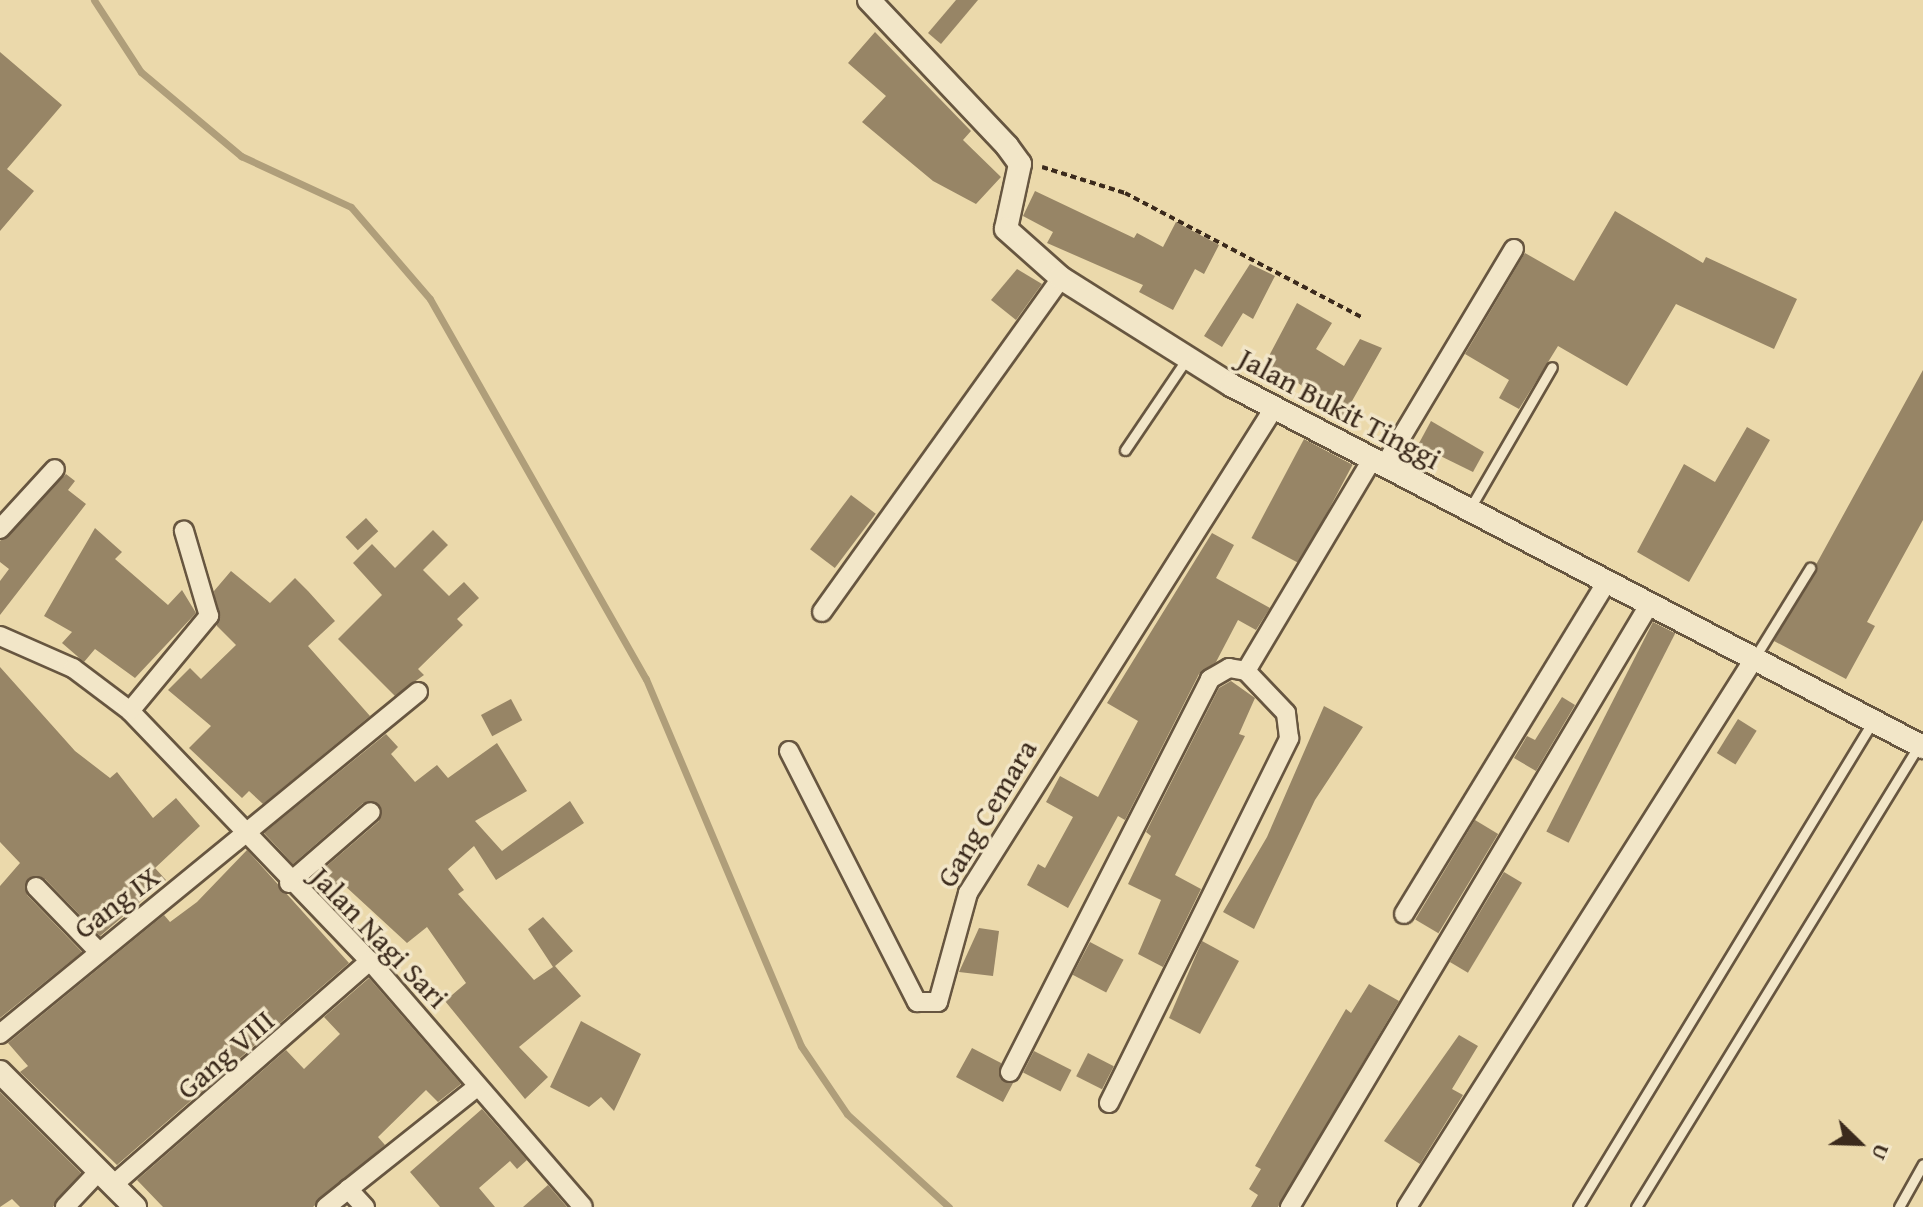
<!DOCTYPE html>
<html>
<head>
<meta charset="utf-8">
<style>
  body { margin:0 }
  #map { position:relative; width:1923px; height:1207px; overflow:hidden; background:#ebd9ab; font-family:"Gentium Book Plus",serif }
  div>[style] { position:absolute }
  .stream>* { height:7px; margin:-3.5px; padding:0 3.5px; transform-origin:3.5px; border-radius:3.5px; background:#af9e7a }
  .building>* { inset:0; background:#978566; transform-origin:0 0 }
  .path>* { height:4px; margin-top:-2px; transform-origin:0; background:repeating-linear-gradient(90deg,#3b2a1c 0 6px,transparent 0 10px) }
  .roads { filter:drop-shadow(2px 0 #675640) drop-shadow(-2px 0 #675640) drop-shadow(0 2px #675640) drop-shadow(0 -2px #675640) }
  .service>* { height:9px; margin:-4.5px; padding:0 4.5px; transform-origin:4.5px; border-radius:4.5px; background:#f2e6c8 }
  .minor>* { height:18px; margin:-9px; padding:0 9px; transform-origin:9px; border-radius:9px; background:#f2e6c8 }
  .tertiary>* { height:22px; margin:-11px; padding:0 11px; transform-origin:11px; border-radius:11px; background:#f2e6c8 }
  span { translate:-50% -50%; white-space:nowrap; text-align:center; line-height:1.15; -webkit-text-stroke:7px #f2e6c8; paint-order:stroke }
  .street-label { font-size:30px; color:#3b2a1c }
  .north { position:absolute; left:1819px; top:1103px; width:80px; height:80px; -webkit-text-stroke:6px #f2e6c8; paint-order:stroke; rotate:113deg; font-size:22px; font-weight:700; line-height:32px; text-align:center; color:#3b2a1c }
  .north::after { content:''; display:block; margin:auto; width:28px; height:36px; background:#3b2a1c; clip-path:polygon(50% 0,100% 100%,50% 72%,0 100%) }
</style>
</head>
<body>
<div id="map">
  <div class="stream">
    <div style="left:94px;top:0;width:86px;rotate:56.9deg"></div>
    <div style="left:141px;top:72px;width:131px;rotate:40deg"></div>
    <div style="left:241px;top:156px;width:121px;rotate:24.9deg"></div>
    <div style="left:351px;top:207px;width:121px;rotate:49.3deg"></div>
    <div style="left:430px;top:299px;width:437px;rotate:60.4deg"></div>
    <div style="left:646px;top:679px;width:398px;rotate:67.1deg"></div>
    <div style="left:801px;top:1046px;width:82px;rotate:55.9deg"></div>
    <div style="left:847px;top:1114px;width:138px;rotate:42.4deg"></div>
  </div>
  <div class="building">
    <div style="clip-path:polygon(956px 0,978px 0,941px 44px,928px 33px)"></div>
    <div style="clip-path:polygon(875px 32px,971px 131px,963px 140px,1001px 177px,976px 204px,933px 181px,862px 122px,886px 96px,848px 63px)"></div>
    <div style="clip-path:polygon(0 52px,62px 105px,7px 169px,34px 191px,0 231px)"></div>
    <div style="clip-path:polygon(1035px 191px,1134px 238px,1137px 233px,1163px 247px,1176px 222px,1219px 245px,1204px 274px,1195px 269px,1173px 310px,1139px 292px,1143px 285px,1047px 243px,1053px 232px,1023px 216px)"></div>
    <div style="clip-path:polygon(1615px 211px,1703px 263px,1706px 257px,1797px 299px,1774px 349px,1676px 304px,1627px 386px,1558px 346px,1519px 409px,1499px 398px,1509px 380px,1465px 354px,1525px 253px,1574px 281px)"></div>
    <div style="clip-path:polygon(1250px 264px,1275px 276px,1253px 319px,1243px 313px,1222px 347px,1204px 336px)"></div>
    <div style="clip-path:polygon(1017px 269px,1042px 284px,1016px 320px,991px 300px)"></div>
    <div style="clip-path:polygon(1297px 303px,1332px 323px,1316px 349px,1344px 366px,1360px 339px,1382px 348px,1343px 417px,1281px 370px,1275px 380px,1261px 371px)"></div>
    <div style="clip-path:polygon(1923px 370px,1923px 520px,1867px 622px,1875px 626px,1846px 679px,1774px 641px)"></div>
    <div style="clip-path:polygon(1431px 421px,1484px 452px,1473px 472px,1418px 445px)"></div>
    <div style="clip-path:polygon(1747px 427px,1770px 440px,1689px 582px,1637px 552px,1684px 464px,1715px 482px)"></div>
    <div style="left:1304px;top:439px;width:55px;height:112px;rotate:28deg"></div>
    <div style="clip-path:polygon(66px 474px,75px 481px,68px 490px,86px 504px,0 615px,0 581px,9px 569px,0 562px,0 541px)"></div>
    <div style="left:851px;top:495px;width:31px;height:68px;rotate:37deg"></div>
    <div style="left:366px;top:518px;width:18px;height:28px;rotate:47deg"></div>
    <div style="clip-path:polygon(95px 528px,122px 552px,115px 559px,168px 605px,182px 590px,196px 613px,135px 678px,95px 649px,84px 662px,62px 643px,72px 632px,44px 616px)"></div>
    <div style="clip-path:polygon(433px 530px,448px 545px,423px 570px,449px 596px,464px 582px,479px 598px,457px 619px,463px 625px,418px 669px,424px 675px,395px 696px,338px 639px,382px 595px,353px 563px,372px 544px,395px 568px)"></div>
    <div style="clip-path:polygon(1212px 533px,1234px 545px,1216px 578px,1270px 608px,1256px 630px,1238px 620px,1216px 662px,1199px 674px,1125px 820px,1118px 816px,1068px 908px,1027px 885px,1038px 864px,1045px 868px,1073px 817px,1046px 802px,1060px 776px,1098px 797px,1138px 721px,1107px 703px)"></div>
    <div style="clip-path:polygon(231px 571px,270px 603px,295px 578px,308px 591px,335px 621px,308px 646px,370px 716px,263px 804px,249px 791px,242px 798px,189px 748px,211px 726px,168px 690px,190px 668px,201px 679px,236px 645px,217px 626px,214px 591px)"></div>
    <div style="left:1653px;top:622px;width:25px;height:235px;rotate:27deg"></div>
    <div style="clip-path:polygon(0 667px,75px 751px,110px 778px,117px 772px,153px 818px,176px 798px,200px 826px,155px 868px,166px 880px,100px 936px,45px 879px,28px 878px,27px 895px,82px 952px,0 1018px,0 886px,20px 863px,0 842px)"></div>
    <div style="clip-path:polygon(1231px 681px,1255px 698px,1239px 734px,1245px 736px,1175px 875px,1201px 889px,1163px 967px,1138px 954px,1161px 900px,1128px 884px,1151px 836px,1146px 832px,1219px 688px)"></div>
    <div style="clip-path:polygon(1562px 697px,1575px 705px,1536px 771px,1514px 758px,1527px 736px,1535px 740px)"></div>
    <div style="left:511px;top:699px;width:24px;height:34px;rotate:62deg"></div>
    <div style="clip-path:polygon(1324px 706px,1363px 727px,1315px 800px,1254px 929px,1223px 912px,1267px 837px)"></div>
    <div style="left:1738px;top:719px;width:22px;height:40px;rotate:32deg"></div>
    <div style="clip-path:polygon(386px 734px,398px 747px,391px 754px,415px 782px,437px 765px,448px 778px,497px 743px,527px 791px,475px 821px,502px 851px,570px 801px,584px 823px,496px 880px,474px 846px,448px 869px,464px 890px,458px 894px,534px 980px,553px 967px,528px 929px,543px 917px,573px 951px,555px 966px,581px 996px,519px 1047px,548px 1077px,525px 1099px,445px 1001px,466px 983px,427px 927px,407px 943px,344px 885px,332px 897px,314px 877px,379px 821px,379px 804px,363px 803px,293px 864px,264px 833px)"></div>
    <div style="left:1475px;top:820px;width:27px;height:116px;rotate:31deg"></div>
    <div style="clip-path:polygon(247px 850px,349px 963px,117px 1165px,20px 1072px,28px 1066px,8px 1043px,164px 915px,170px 922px,197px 902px)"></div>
    <div style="left:1504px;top:872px;width:21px;height:105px;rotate:31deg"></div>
    <div style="clip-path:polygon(979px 928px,999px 931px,993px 976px,959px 972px)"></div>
    <div style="clip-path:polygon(1202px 941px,1239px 961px,1200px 1034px,1169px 1018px)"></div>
    <div style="left:1090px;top:942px;width:38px;height:37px;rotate:28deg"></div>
    <div style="clip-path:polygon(369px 978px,461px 1084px,438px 1102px,426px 1090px,378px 1137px,385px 1145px,313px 1207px,163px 1207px,137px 1180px,286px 1050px,304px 1069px,340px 1034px,324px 1017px)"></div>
    <div style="clip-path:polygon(1369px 984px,1399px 1001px,1278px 1207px,1251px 1207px,1258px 1195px,1249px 1189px,1261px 1169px,1255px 1166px,1346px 1009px,1351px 1013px)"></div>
    <div style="clip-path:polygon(581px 1021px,641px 1054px,614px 1111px,601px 1097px,589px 1107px,550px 1087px)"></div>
    <div style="clip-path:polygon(1459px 1035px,1478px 1046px,1452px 1089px,1463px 1095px,1420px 1164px,1384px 1141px)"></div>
    <div style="clip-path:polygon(972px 1048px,1001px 1063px,1000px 1078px,1013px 1083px,1003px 1102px,956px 1077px)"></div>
    <div style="left:1034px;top:1051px;width:42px;height:24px;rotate:27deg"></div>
    <div style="left:1088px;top:1053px;width:29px;height:26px;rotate:27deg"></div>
    <div style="clip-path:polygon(0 1092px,81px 1173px,53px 1207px,20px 1207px,12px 1199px,0 1207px)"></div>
    <div style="clip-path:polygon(482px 1109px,527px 1160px,517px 1169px,510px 1161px,479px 1188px,495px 1207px,440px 1207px,410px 1172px)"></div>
    <div style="clip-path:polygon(548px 1185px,567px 1207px,523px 1207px)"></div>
  </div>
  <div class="path">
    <div style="left:1042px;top:167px;width:87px;rotate:17.4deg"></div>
    <div style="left:1125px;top:193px;width:269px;rotate:27.7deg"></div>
  </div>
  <div class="roads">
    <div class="service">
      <div style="left:1125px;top:450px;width:109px;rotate:-55.9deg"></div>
      <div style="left:1469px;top:510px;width:165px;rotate:-59.9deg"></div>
      <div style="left:1755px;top:657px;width:105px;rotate:-58.3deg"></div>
      <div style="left:1578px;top:1207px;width:569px;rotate:-58.74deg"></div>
      <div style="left:1636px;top:1207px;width:542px;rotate:-58.51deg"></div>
      <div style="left:1899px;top:1207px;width:49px;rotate:-60.8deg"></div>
    </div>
    <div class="minor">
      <div style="left:1384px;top:466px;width:253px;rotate:-59.1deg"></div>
      <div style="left:0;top:529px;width:81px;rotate:-47.5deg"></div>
      <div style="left:822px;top:612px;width:411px;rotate:-54.4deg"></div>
      <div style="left:0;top:636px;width:80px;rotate:23.7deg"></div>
      <div style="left:73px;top:668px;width:71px;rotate:37deg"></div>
      <div style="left:130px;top:711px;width:347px;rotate:46.2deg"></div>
      <div style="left:370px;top:961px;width:325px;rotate:49.1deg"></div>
      <div style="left:130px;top:711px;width:124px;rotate:-50.3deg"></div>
      <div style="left:209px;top:616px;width:89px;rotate:-106.4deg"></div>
      <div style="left:789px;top:751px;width:282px;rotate:63deg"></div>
      <div style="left:917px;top:1002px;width:21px"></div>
      <div style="left:938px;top:1002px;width:113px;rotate:-74.6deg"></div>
      <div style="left:968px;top:893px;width:573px;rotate:-57.75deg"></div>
      <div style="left:289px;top:883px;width:108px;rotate:-40.9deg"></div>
      <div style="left:36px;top:887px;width:88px;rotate:45.9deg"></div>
      <div style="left:1404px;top:914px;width:389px;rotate:-58.6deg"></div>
      <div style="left:0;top:1034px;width:540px;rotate:-39.29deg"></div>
      <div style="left:1010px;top:1072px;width:441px;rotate:-63deg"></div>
      <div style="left:1210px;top:679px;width:22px;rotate:-30deg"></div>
      <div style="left:1229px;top:668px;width:17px;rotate:10deg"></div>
      <div style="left:1109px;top:1103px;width:407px;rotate:-63.7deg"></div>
      <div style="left:1289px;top:738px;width:25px;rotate:-97deg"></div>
      <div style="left:1286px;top:713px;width:58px;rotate:-133.6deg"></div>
      <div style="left:1246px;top:671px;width:246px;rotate:-59.2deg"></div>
      <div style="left:113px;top:1185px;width:341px;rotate:-41.1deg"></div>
      <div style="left:348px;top:1189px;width:25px;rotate:47deg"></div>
      <div style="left:65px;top:1207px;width:50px;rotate:-46.6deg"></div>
      <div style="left:326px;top:1207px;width:194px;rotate:-38.5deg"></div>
      <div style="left:1290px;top:1207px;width:701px;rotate:-59.19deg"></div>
      <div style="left:1407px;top:1207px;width:649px;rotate:-57.66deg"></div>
    </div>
    <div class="tertiary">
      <div style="left:869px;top:0;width:201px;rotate:46.6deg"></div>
      <div style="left:1007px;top:146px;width:22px;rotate:54deg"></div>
      <div style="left:1020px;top:164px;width:66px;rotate:102.2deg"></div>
      <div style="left:1006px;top:229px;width:74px;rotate:41.7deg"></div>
      <div style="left:1061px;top:278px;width:201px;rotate:32.2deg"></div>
      <div style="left:1231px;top:385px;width:781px;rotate:27.62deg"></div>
      <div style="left:0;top:1072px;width:191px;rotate:45deg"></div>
    </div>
  </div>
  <div class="street-label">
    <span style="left:1340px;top:408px;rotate:28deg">Jalan Bukit Tinggi</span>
    <span style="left:986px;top:813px;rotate:-59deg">Gang Cemara</span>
    <span style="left:116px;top:902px;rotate:-37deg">Gang IX</span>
    <span style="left:380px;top:937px;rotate:46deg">Jalan Nagi Sari</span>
    <span style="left:225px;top:1054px;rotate:-41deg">Gang VIII</span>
  </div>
  <div class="north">U</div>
</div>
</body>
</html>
